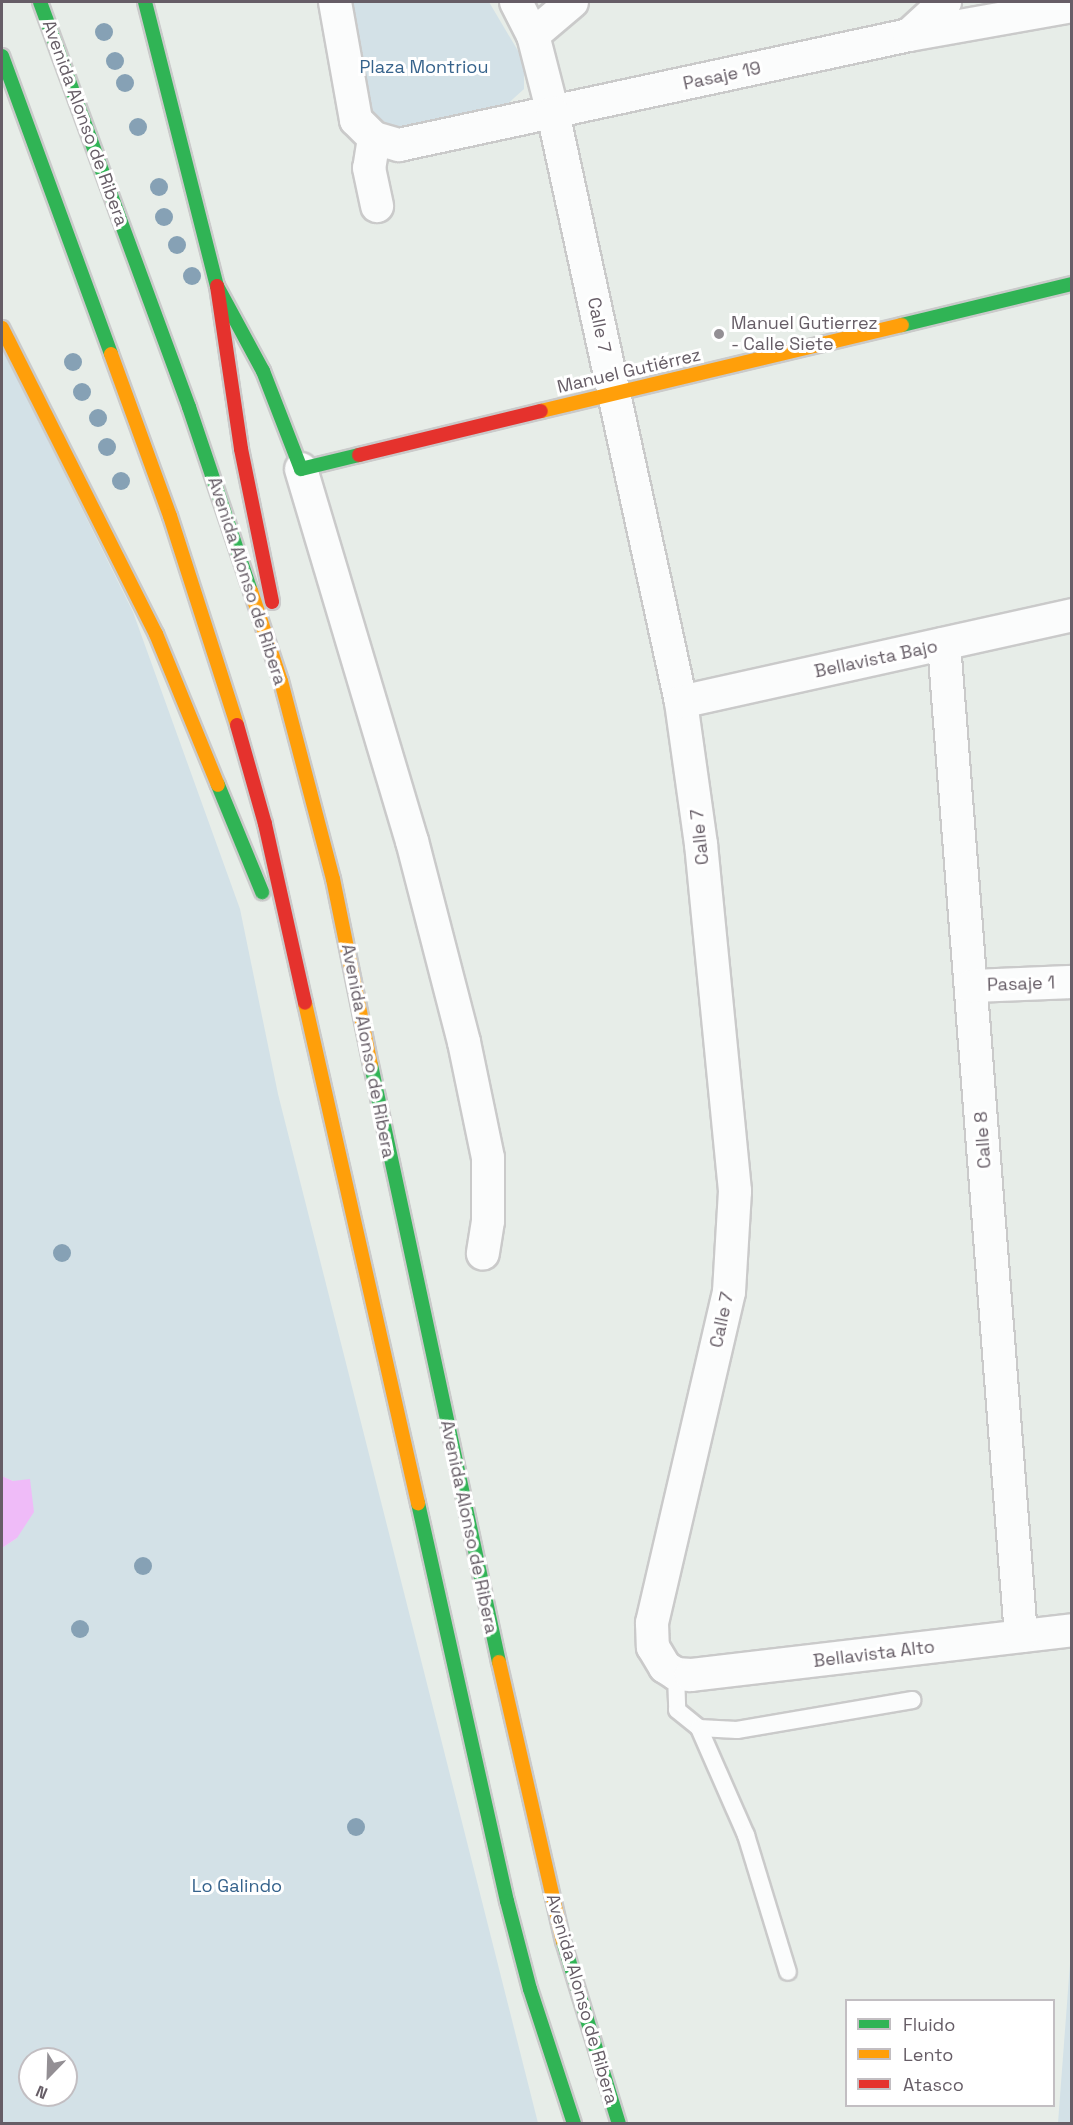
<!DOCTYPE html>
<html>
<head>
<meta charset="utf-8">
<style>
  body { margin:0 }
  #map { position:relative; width:1073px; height:2125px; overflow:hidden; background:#e7ede8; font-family:"Space Grotesk",sans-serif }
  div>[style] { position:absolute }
  .green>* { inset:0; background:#d3e1e7 }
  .water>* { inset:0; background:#efbbf8 }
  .roads { filter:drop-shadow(2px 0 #cacaca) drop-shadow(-2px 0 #cacaca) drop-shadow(0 2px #cacaca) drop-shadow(0 -2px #cacaca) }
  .lane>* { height:16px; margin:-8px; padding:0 8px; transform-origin:8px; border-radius:8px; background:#fbfcfc }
  .street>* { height:32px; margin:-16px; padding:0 16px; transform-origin:16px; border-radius:16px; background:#fbfcfc }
  .fast>* { height:14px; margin:-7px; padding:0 7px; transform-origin:7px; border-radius:7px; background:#30b455 }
  .slow>* { height:14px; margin:-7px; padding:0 7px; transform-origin:7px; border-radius:7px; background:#ff9f0a }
  .jam>* { height:14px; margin:-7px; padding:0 7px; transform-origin:7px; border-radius:7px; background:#e5322d }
  .trees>* { width:18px; height:18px; margin:-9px; border-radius:50%; background:#86a1b5 }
  .dots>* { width:16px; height:16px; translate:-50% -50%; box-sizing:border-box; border:3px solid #fff; border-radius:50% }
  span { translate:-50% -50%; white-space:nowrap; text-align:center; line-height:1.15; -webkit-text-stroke:6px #fff; paint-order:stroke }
  .park-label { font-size:18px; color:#36638c }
  .street-label { font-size:18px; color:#665d66 }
  .poi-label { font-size:18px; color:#665d66 }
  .left { translate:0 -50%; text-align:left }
  .frame { position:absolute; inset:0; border:3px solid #665d66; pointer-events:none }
  .legend { position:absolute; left:845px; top:1999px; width:210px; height:108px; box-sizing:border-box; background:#fff; border:2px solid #c2bec2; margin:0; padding:8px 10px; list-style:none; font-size:18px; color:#665d66 }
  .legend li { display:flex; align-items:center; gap:12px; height:30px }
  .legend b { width:30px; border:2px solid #c2bec2 }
  .north { position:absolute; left:18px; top:2047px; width:60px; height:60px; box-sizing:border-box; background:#fff; border:2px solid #c2bec2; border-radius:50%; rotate:203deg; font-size:16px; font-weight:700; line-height:24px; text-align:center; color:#665d66 }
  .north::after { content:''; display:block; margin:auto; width:21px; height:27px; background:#938f94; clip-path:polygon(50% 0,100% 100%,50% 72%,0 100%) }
</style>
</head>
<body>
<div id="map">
  <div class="green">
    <div style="clip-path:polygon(353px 2px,489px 2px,524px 61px,524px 89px,504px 107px,409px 134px,379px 119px,361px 96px)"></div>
    <div style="clip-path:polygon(evenodd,2px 348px,133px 612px,240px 909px,278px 1094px,538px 2123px,2px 2123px,2px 1548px,17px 1538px,13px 1481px,2px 1476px,2px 348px,30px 2059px,66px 2059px,66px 2095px,30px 2095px,30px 2059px)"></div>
    <div style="clip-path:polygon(1071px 1960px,1071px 2123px,1058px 2123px,1070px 1964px)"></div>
  </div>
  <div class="water">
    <div style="clip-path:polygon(2px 1476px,13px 1481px,30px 1479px,34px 1512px,17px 1538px,2px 1548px)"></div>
  </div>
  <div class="roads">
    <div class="lane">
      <div style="left:676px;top:1674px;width:36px;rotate:88deg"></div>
      <div style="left:677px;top:1710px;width:28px;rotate:39deg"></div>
      <div style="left:699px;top:1728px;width:38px;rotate:3deg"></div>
      <div style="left:737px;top:1730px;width:178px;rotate:-9.7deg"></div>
      <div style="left:699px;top:1728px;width:117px;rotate:66.3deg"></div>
      <div style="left:746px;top:1835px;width:143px;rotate:73deg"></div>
    </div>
    <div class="street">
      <div style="left:335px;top:2px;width:120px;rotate:79.9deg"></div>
      <div style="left:356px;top:120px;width:25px;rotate:45deg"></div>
      <div style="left:374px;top:138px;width:26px;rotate:16deg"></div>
      <div style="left:399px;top:145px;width:522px;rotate:-12.17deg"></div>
      <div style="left:909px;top:35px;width:166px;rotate:-10.1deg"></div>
      <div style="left:516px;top:2px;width:37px;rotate:63deg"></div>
      <div style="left:533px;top:35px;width:81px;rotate:75.6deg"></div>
      <div style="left:553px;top:113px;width:603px;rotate:77.74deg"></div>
      <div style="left:681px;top:702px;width:143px;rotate:82deg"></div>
      <div style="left:701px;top:844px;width:349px;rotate:84.4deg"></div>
      <div style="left:735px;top:1191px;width:101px;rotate:93.4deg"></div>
      <div style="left:729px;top:1292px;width:340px;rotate:103.1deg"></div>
      <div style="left:652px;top:1623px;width:24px;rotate:88deg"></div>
      <div style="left:653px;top:1647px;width:23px;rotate:59deg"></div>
      <div style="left:665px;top:1667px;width:13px;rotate:32deg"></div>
      <div style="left:676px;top:1674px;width:15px;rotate:4deg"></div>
      <div style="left:691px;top:1675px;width:384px;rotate:-6.7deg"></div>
      <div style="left:533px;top:35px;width:51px;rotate:-40.2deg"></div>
      <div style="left:909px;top:35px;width:49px;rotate:-42.5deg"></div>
      <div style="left:374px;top:138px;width:30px;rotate:99deg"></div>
      <div style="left:369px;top:168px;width:39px;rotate:78deg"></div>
      <div style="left:301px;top:469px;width:388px;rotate:73.4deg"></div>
      <div style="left:412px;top:841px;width:208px;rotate:75.5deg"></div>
      <div style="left:464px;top:1042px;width:118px;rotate:78.3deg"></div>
      <div style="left:488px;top:1158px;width:63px;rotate:90deg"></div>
      <div style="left:488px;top:1221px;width:33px;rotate:99deg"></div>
      <div style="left:944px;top:644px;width:995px;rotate:85.56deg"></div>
      <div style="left:681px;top:702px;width:401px;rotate:-12.5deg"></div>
      <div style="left:971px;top:986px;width:101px;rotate:-2.3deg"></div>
    </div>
    <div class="fast">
      <div style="left:40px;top:2px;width:432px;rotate:69.8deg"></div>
      <div style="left:189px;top:407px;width:194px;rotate:71.4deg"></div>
      <div style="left:145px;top:2px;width:293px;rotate:75.8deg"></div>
      <div style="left:217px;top:286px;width:97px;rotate:61.6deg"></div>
      <div style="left:263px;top:371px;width:105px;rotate:68.8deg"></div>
      <div style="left:301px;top:469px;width:60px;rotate:-13.6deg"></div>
      <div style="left:2px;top:56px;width:317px;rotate:69.9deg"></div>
      <div style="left:902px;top:325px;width:175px;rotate:-13.6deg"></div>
      <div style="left:218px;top:785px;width:116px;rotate:67.6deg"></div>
      <div style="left:371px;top:1065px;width:611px;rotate:77.9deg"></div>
      <div style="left:418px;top:1503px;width:408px;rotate:77.4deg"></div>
      <div style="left:507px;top:1901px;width:91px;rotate:75.4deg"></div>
      <div style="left:530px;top:1989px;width:142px;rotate:71.9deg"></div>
      <div style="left:563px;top:1941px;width:191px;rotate:73deg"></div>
    </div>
    <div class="slow">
      <div style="left:2px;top:328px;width:343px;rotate:63.3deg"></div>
      <div style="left:156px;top:634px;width:163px;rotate:67.7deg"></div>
      <div style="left:111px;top:354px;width:172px;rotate:70deg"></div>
      <div style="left:170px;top:516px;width:219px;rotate:72.2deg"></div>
      <div style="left:541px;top:411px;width:371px;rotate:-13.4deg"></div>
      <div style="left:251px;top:591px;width:95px;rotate:71.6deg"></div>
      <div style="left:281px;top:681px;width:205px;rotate:75.3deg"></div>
      <div style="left:333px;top:879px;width:190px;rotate:78.5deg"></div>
      <div style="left:305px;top:1003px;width:513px;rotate:77.27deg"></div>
      <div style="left:499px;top:1662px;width:286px;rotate:77.1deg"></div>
    </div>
    <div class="jam">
      <div style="left:217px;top:286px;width:165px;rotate:81.6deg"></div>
      <div style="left:241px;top:449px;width:156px;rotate:78.5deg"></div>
      <div style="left:359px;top:455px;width:187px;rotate:-13.6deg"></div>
      <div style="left:237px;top:725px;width:103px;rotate:74.2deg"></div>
      <div style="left:265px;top:824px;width:183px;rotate:77.4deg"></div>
    </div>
  </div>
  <div class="trees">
    <div style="left:104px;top:32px"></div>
    <div style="left:115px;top:61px"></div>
    <div style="left:125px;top:83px"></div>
    <div style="left:138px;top:127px"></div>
    <div style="left:159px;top:187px"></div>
    <div style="left:164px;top:217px"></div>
    <div style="left:177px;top:245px"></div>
    <div style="left:192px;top:276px"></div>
    <div style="left:73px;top:362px"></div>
    <div style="left:82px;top:392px"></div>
    <div style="left:98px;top:418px"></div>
    <div style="left:107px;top:447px"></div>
    <div style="left:121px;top:481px"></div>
    <div style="left:62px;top:1253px"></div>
    <div style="left:143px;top:1566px"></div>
    <div style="left:80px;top:1629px"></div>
    <div style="left:356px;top:1827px"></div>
  </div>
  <div class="dots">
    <div style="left:719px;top:334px;background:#938f94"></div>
  </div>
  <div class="park-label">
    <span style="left:424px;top:67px">Plaza Montriou</span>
    <span style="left:237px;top:1886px">Lo Galindo</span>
  </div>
  <div class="street-label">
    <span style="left:722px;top:76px;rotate:-12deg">Pasaje 19</span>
    <span style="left:85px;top:123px;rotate:70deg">Avenida Alonso de Ribera</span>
    <span style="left:599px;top:325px;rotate:78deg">Calle 7</span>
    <span style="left:629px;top:371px;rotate:-13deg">Manuel Gutiérrez</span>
    <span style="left:247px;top:581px;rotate:72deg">Avenida Alonso de Ribera</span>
    <span style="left:876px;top:659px;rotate:-12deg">Bellavista Bajo</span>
    <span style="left:700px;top:837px;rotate:-96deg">Calle 7</span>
    <span style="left:1021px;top:984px;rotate:-2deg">Pasaje 1</span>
    <span style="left:368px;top:1051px;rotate:79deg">Avenida Alonso de Ribera</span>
    <span style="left:983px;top:1140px;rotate:-94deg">Calle 8</span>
    <span style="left:722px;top:1320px;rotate:-78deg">Calle 7</span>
    <span style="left:469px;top:1527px;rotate:78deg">Avenida Alonso de Ribera</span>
    <span style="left:874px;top:1654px;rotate:-7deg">Bellavista Alto</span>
    <span style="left:582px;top:1999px;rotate:74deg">Avenida Alonso de Ribera</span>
  </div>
  <div class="poi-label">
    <span class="left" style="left:731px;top:334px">Manuel Gutierrez<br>- Calle Siete</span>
  </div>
  <div class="frame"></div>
  <ul class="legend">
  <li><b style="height:8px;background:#30b455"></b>Fluido</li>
  <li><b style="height:8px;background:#ff9f0a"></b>Lento</li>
  <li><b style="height:8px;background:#e5322d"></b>Atasco</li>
  </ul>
  <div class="north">N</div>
</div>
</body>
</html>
